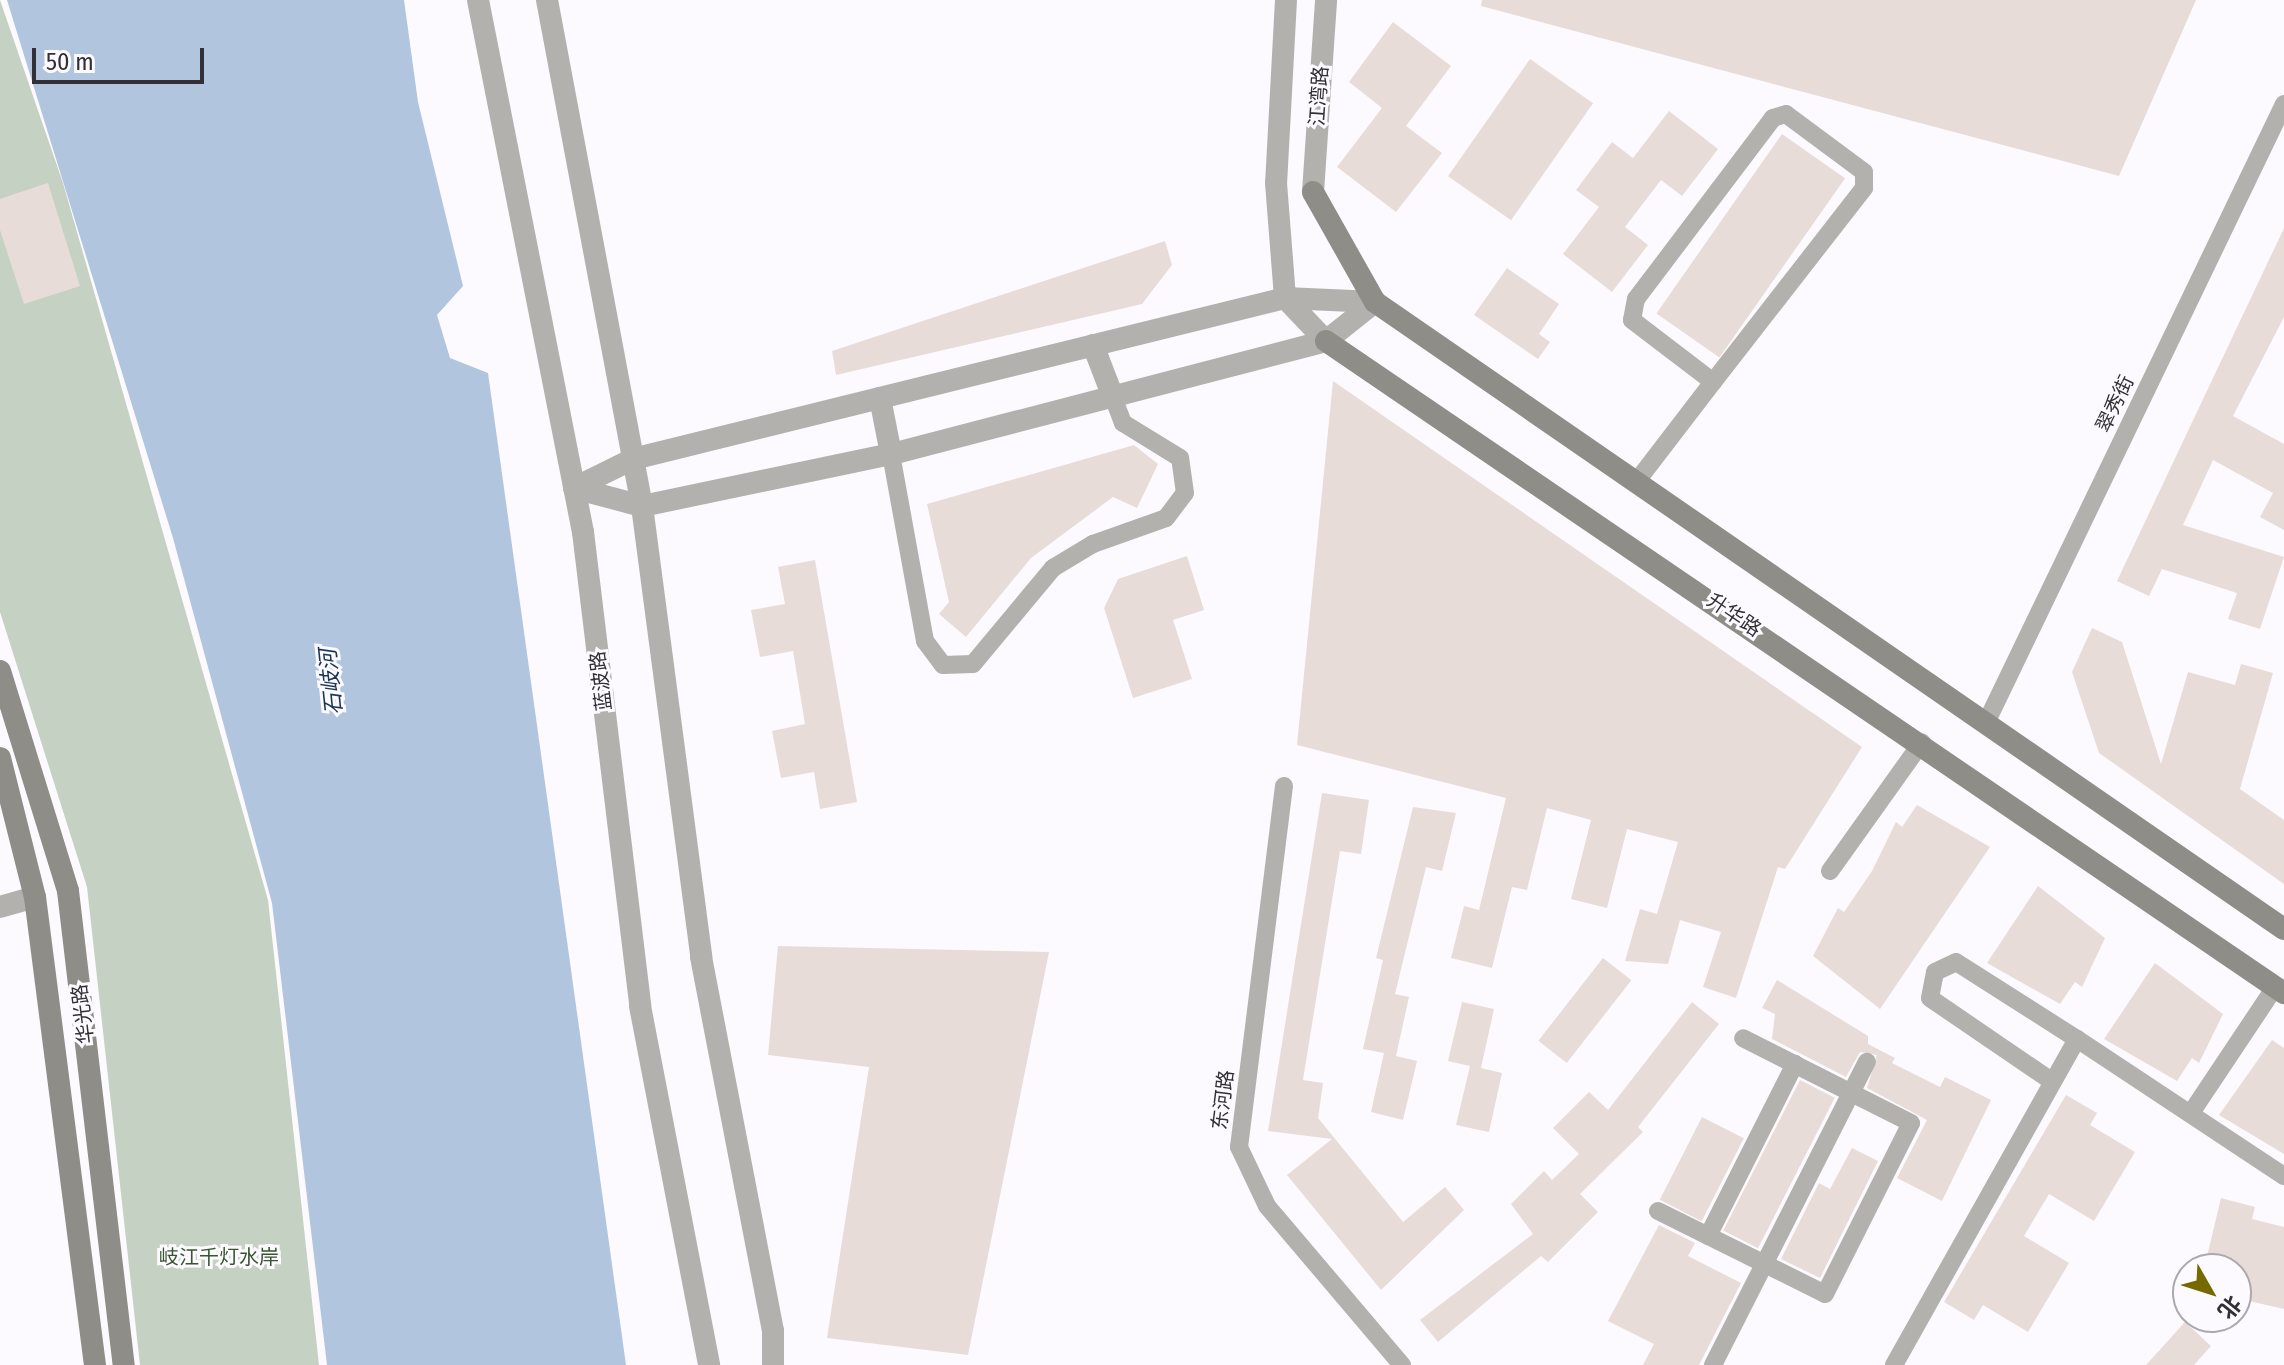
<!DOCTYPE html>
<html>
<head>
<meta charset="utf-8">
<style>
  body { margin:0 }
  #map { position:relative; width:2284px; height:1365px; overflow:hidden; background:#fcfafe; font-family:"Fira Sans Condensed","Noto Sans SC",sans-serif }
  div>[style] { position:absolute }
  .green>* { inset:0; background:#c5d1c2 }
  .water>* { inset:0; background:#b1c5de }
  .building>* { inset:0; background:#e8dcd8; transform-origin:0 0 }
  .minor>* { height:18px; margin:-9px; padding:0 9px; transform-origin:9px; border-radius:9px; background:#b2b1ad }
  .tertiary>* { height:22px; margin:-11px; padding:0 11px; transform-origin:11px; border-radius:11px; background:#b2b1ad }
  .secondary>* { height:22px; margin:-11px; padding:0 11px; transform-origin:11px; border-radius:11px; background:#8f8d87 }
  span { translate:-50% -50%; white-space:nowrap; text-align:center; line-height:1.15; -webkit-text-stroke:6px #fcfafe; paint-order:stroke }
  .street-label { font-size:20px; color:#323034 }
  .park-label { font-size:20px; color:#37552f }
  .water-label { font-size:22px; color:#193659; font-style:italic }
  .north { position:absolute; left:2172px; top:1253px; width:80px; height:80px; box-sizing:border-box; background:#fcfafe; border:2px solid #aba9ad; border-radius:50%; rotate:129deg; font-size:22px; font-weight:700; line-height:32px; text-align:center; color:#323034 }
  .north::after { content:''; display:block; margin:auto; width:28px; height:36px; background:#756900; clip-path:polygon(50% 0,100% 100%,50% 72%,0 100%) }
  .scale { position:absolute; left:32px; top:48px; width:172px; height:36px; box-sizing:border-box; border:4px solid #323034; border-top:0; padding-left:10px; font-size:24px; line-height:28px; white-space:nowrap; color:#323034; -webkit-text-stroke:6px #fcfafe; paint-order:stroke }
</style>
</head>
<body>
<div id="map">
  <div class="green">
    <div style="clip-path:polygon(0 0,63px 183px,268px 900px,319px 1365px,140px 1365px,87px 887px,0 612px)"></div>
  </div>
  <div class="water">
    <div style="clip-path:polygon(7px 0,404px 0,418px 102px,463px 286px,437px 315px,450px 358px,488px 373px,626px 1365px,327px 1365px,272px 903px,173px 538px)"></div>
  </div>
  <div class="building">
    <div style="clip-path:polygon(1482px 0,2196px 0,2119px 176px,1481px 6px)"></div>
    <div style="clip-path:polygon(1393px 22px,1451px 66px,1406px 126px,1442px 153px,1396px 212px,1337px 167px,1382px 108px,1349px 82px)"></div>
    <div style="left:1530px;top:59px;width:77px;height:143px;rotate:35deg"></div>
    <div style="clip-path:polygon(1669px 111px,1718px 149px,1682px 196px,1661px 180px,1625px 227px,1648px 245px,1612px 292px,1563px 254px,1599px 207px,1576px 190px,1612px 142px,1633px 158px)"></div>
    <div style="left:1782px;top:134px;width:77px;height:219px;rotate:35deg"></div>
    <div style="clip-path:polygon(48px 183px,80px 286px,24px 304px,0 230px,0 199px)"></div>
    <div style="clip-path:polygon(2284px 228px,2284px 317px,2233px 416px,2284px 444px,2284px 530px,2260px 517px,2273px 493px,2213px 460px,2183px 525px,2284px 557px,2260px 629px,2228px 619px,2237px 593px,2162px 569px,2149px 596px,2117px 581px)"></div>
    <div style="clip-path:polygon(1165px 241px,1172px 265px,1142px 304px,836px 375px,832px 351px)"></div>
    <div style="clip-path:polygon(1507px 268px,1559px 304px,1539px 334px,1550px 342px,1538px 359px,1474px 315px)"></div>
    <div style="clip-path:polygon(1333px 381px,1862px 747px,1785px 869px,1778px 867px,1736px 998px,1703px 987px,1721px 932px,1680px 920px,1668px 964px,1625px 961px,1640px 909px,1657px 914px,1678px 842px,1627px 829px,1607px 908px,1571px 899px,1591px 820px,1547px 808px,1527px 890px,1512px 887px,1492px 968px,1451px 958px,1464px 906px,1479px 910px,1506px 798px,1297px 745px)"></div>
    <div style="clip-path:polygon(1134px 445px,1158px 464px,1137px 508px,1113px 497px,1031px 558px,966px 637px,939px 614px,949px 602px,927px 504px)"></div>
    <div style="clip-path:polygon(1187px 556px,1204px 610px,1173px 620px,1192px 679px,1133px 698px,1104px 608px,1118px 579px)"></div>
    <div style="clip-path:polygon(815px 560px,857px 802px,820px 809px,814px 772px,781px 778px,772px 731px,805px 724px,793px 651px,760px 657px,751px 610px,785px 604px,778px 567px)"></div>
    <div style="clip-path:polygon(2092px 628px,2122px 642px,2161px 764px,2188px 672px,2235px 685px,2241px 664px,2273px 673px,2240px 789px,2284px 820px,2284px 884px,2099px 753px,2072px 672px)"></div>
    <div style="clip-path:polygon(1322px 793px,1369px 800px,1361px 854px,1340px 851px,1303px 1080px,1323px 1083px,1318px 1118px,1403px 1222px,1445px 1187px,1464px 1210px,1381px 1290px,1287px 1175px,1332px 1139px,1268px 1131px)"></div>
    <div style="clip-path:polygon(1917px 805px,1990px 847px,1880px 1009px,1813px 956px,1838px 908px,1844px 912px,1872px 871px,1896px 822px,1902px 827px)"></div>
    <div style="clip-path:polygon(1413px 807px,1456px 813px,1442px 871px,1426px 867px,1395px 994px,1409px 997px,1396px 1056px,1417px 1061px,1403px 1120px,1371px 1112px,1384px 1053px,1363px 1049px,1383px 960px,1376px 958px)"></div>
    <div style="clip-path:polygon(2038px 886px,2105px 938px,2082px 987px,2075px 982px,2060px 1004px,1987px 963px)"></div>
    <div style="clip-path:polygon(778px 946px,1049px 952px,968px 1355px,827px 1338px,869px 1067px,768px 1055px)"></div>
    <div style="left:1603px;top:958px;width:36px;height:105px;rotate:38deg"></div>
    <div style="clip-path:polygon(2155px 963px,2223px 1014px,2199px 1063px,2192px 1058px,2177px 1081px,2104px 1039px)"></div>
    <div style="clip-path:polygon(1777px 980px,1868px 1036px,1868px 1044px,1895px 1058px,1892px 1063px,1940px 1087px,1945px 1077px,1991px 1100px,1942px 1201px,1897px 1178px,1927px 1120px,1867px 1088px,1877px 1055px,1860px 1052px,1846px 1077px,1772px 1039px,1775px 1014px,1762px 1008px)"></div>
    <div style="clip-path:polygon(1462px 1002px,1494px 1009px,1481px 1068px,1502px 1073px,1489px 1132px,1456px 1125px,1470px 1066px,1448px 1061px)"></div>
    <div style="clip-path:polygon(1692px 1002px,1719px 1024px,1638px 1127px,1643px 1132px,1580px 1194px,1598px 1212px,1548px 1262px,1541px 1256px,1438px 1342px,1420px 1320px,1533px 1234px,1511px 1204px,1544px 1171px,1552px 1180px,1579px 1154px,1553px 1128px,1589px 1092px,1608px 1110px)"></div>
    <div style="clip-path:polygon(2272px 1040px,2284px 1048px,2284px 1154px,2219px 1115px)"></div>
    <div style="left:1800px;top:1080px;width:39px;height:169px;rotate:27deg"></div>
    <div style="clip-path:polygon(2066px 1095px,2097px 1113px,2090px 1125px,2135px 1152px,2094px 1221px,2049px 1194px,2024px 1236px,2069px 1263px,2028px 1332px,1983px 1305px,1974px 1320px,1944px 1302px)"></div>
    <div style="left:1702px;top:1117px;width:47px;height:93px;rotate:27deg"></div>
    <div style="clip-path:polygon(1852px 1148px,1878px 1161px,1820px 1278px,1781px 1259px,1819px 1183px,1830px 1189px)"></div>
    <div style="clip-path:polygon(2221px 1198px,2255px 1207px,2252px 1219px,2284px 1227px,2284px 1309px,2236px 1298px,2236px 1269px,2204px 1269px)"></div>
    <div style="clip-path:polygon(1659px 1225px,1695px 1243px,1688px 1256px,1741px 1283px,1699px 1365px,1643px 1365px,1654px 1344px,1608px 1321px)"></div>
    <div style="clip-path:polygon(2185px 1322px,2211px 1346px,2194px 1365px,2146px 1365px)"></div>
  </div>
  <div class="minor">
    <div style="left:891px;top:454px;width:190px;rotate:79.7deg"></div>
    <div style="left:925px;top:641px;width:30px;rotate:53deg"></div>
    <div style="left:943px;top:665px;width:30px;rotate:-2deg"></div>
    <div style="left:973px;top:664px;width:125px;rotate:-50.2deg"></div>
    <div style="left:1053px;top:568px;width:47px;rotate:-31deg"></div>
    <div style="left:1093px;top:544px;width:77px;rotate:-19.6deg"></div>
    <div style="left:1166px;top:518px;width:31px;rotate:-53deg"></div>
    <div style="left:1185px;top:493px;width:35px;rotate:-98deg"></div>
    <div style="left:1180px;top:458px;width:67px;rotate:-148.4deg"></div>
    <div style="left:1123px;top:423px;width:28px;rotate:-111deg"></div>
    <div style="left:1637px;top:481px;width:125px;rotate:-52.5deg"></div>
    <div style="left:1713px;top:382px;width:246px;rotate:-52.1deg"></div>
    <div style="left:1864px;top:188px;width:16px;rotate:-90deg"></div>
    <div style="left:1864px;top:172px;width:97px;rotate:-143.4deg"></div>
    <div style="left:1786px;top:114px;width:14px;rotate:163deg"></div>
    <div style="left:1773px;top:118px;width:227px;rotate:127.1deg"></div>
    <div style="left:1636px;top:299px;width:21px;rotate:101deg"></div>
    <div style="left:1632px;top:320px;width:102px;rotate:37.4deg"></div>
    <div style="left:1986px;top:723px;width:687px;rotate:-64.29deg"></div>
    <div style="left:1284px;top:786px;width:364px;rotate:97.1deg"></div>
    <div style="left:1239px;top:1147px;width:65px;rotate:64.6deg"></div>
    <div style="left:1267px;top:1206px;width:209px;rotate:49.7deg"></div>
    <div style="left:1830px;top:871px;width:158px;rotate:-54.5deg"></div>
    <div style="left:2050px;top:1080px;width:145px;rotate:-145.7deg"></div>
    <div style="left:1930px;top:998px;width:26px;rotate:-79deg"></div>
    <div style="left:1935px;top:972px;width:23px;rotate:-25deg"></div>
    <div style="left:1956px;top:962px;width:143px;rotate:32.5deg"></div>
    <div style="left:2193px;top:1110px;width:148px;rotate:-56.3deg"></div>
    <div style="left:1658px;top:1211px;width:186px;rotate:26.4deg"></div>
    <div style="left:1825px;top:1294px;width:191px;rotate:-63.3deg"></div>
    <div style="left:1911px;top:1123px;width:188px;rotate:-153.2deg"></div>
    <div style="left:1708px;top:1236px;width:193px;rotate:-63.2deg"></div>
    <div style="left:1713px;top:1365px;width:340px;rotate:-63.1deg"></div>
    <div style="left:1894px;top:1365px;width:374px;rotate:-60.7deg"></div>
    <div style="left:2077px;top:1039px;width:248px;rotate:33.5deg"></div>
  </div>
  <div class="tertiary">
    <div style="left:478px;top:0;width:542px;rotate:78.84deg"></div>
    <div style="left:583px;top:532px;width:477px;rotate:83.1deg"></div>
    <div style="left:640px;top:1006px;width:366px;rotate:79.1deg"></div>
    <div style="left:547px;top:0;width:515px;rotate:79.37deg"></div>
    <div style="left:642px;top:506px;width:455px;rotate:82.5deg"></div>
    <div style="left:701px;top:957px;width:381px;rotate:79.1deg"></div>
    <div style="left:773px;top:1331px;width:34px;rotate:90deg"></div>
    <div style="left:1286px;top:0;width:183px;rotate:93.1deg"></div>
    <div style="left:1276px;top:183px;width:115px;rotate:85.5deg"></div>
    <div style="left:1285px;top:298px;width:59px;rotate:46.4deg"></div>
    <div style="left:1313px;top:192px;width:192px;rotate:-86.1deg"></div>
    <div style="left:1285px;top:298px;width:90px;rotate:2.5deg"></div>
    <div style="left:1375px;top:302px;width:63px;rotate:141.5deg"></div>
    <div style="left:1326px;top:341px;width:449px;rotate:165.4deg"></div>
    <div style="left:891px;top:454px;width:254px;rotate:168.2deg"></div>
    <div style="left:642px;top:506px;width:70px;rotate:-165.2deg"></div>
    <div style="left:574px;top:488px;width:66px;rotate:-26.2deg"></div>
    <div style="left:633px;top:459px;width:672px;rotate:-13.87deg"></div>
    <div style="left:1093px;top:345px;width:56px;rotate:69deg"></div>
    <div style="left:880px;top:398px;width:57px;rotate:78.9deg"></div>
    <div style="left:0;top:907px;width:36px;rotate:-16deg"></div>
  </div>
  <div class="secondary">
    <div style="left:1313px;top:192px;width:126px;rotate:60.6deg"></div>
    <div style="left:1375px;top:302px;width:1104px;rotate:34.6deg"></div>
    <div style="left:1326px;top:341px;width:1159px;rotate:34.24deg"></div>
    <div style="left:0;top:671px;width:230px;rotate:72.8deg"></div>
    <div style="left:68px;top:891px;width:477px;rotate:83.3deg"></div>
    <div style="left:0;top:758px;width:143px;rotate:75.9deg"></div>
    <div style="left:35px;top:897px;width:472px;rotate:82.7deg"></div>
  </div>
  <div class="street-label">
    <span style="left:1319px;top:96px;rotate:-86deg">江湾路</span>
    <span style="left:2115px;top:404px;rotate:-64deg">翠秀街</span>
    <span style="left:1734px;top:615px;rotate:34deg">升华路</span>
    <span style="left:601px;top:681px;rotate:-97deg">蓝波路</span>
    <span style="left:83px;top:1014px;rotate:-97deg">华光路</span>
    <span style="left:1223px;top:1100px;rotate:-83deg">东河路</span>
  </div>
  <div class="park-label">
    <span style="left:219px;top:1257px">岐江千灯水岸</span>
  </div>
  <div class="water-label">
    <span style="left:331px;top:682px;rotate:-96deg">石岐河</span>
  </div>
  <div class="north">北</div>
  <div class="scale">50 m</div>
</div>
</body>
</html>
